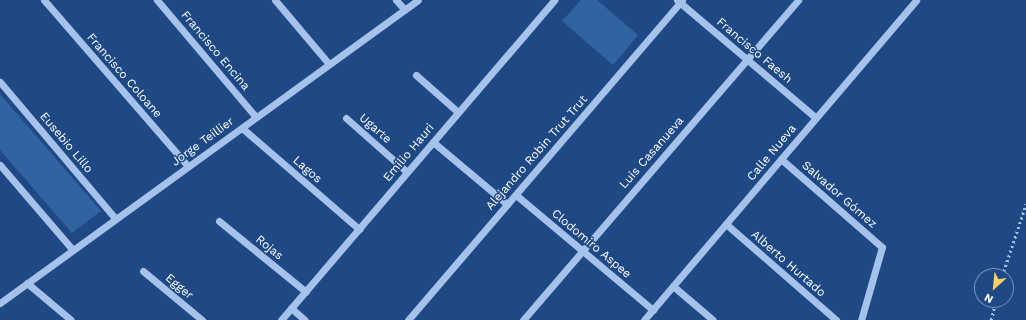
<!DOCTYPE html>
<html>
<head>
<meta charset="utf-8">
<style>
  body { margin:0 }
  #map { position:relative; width:1026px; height:320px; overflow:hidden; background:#1e4985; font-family:"Work Sans",sans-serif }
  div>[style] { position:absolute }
  .green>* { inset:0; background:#3162a2 }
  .path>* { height:2.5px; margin-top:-1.25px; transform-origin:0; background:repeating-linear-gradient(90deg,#a5c3ea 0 2px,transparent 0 5px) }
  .minor>* { height:7px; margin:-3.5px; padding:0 3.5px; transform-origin:3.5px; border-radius:3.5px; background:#a5c3ea }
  span { translate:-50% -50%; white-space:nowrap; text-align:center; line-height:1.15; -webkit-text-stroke:3px #1e4985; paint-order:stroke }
  .street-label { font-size:12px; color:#fff }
  .north { position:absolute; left:974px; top:268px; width:40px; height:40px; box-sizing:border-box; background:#1e4985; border:1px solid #7892b6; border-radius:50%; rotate:207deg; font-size:11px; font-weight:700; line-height:16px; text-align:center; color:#fff }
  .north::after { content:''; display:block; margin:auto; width:14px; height:18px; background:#f9d164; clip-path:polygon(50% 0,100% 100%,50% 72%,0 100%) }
</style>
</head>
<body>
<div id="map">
  <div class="green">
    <div style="clip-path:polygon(581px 0,597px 0,638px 35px,613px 65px,562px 21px)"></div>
    <div style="clip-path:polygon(0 94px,101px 211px,72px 233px,0 150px)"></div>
  </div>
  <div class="path">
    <div style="left:1002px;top:276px;width:76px;rotate:-71.6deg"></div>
    <div style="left:991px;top:320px;width:21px;rotate:-76deg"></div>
  </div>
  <div class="minor">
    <div style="left:44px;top:0;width:220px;rotate:49.1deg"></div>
    <div style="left:157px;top:0;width:153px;rotate:49.8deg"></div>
    <div style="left:275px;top:0;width:84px;rotate:49.8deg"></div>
    <div style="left:396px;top:0;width:13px;rotate:48deg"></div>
    <div style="left:677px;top:0;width:182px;rotate:40.3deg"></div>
    <div style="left:416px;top:75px;width:56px;rotate:41.4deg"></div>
    <div style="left:0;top:82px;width:178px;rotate:49.8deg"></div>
    <div style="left:346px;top:118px;width:81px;rotate:41.5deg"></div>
    <div style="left:242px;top:128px;width:155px;rotate:40.8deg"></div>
    <div style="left:433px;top:142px;width:97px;rotate:40deg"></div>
    <div style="left:781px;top:159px;width:134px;rotate:41.1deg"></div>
    <div style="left:882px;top:247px;width:76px;rotate:106deg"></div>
    <div style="left:0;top:165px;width:111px;rotate:49.4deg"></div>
    <div style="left:516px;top:195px;width:179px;rotate:40deg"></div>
    <div style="left:219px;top:221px;width:112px;rotate:39.2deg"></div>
    <div style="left:726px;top:224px;width:146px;rotate:41.1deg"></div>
    <div style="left:143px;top:271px;width:77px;rotate:39.7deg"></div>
    <div style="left:27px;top:283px;width:57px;rotate:40.1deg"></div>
    <div style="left:673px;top:286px;width:52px;rotate:40.4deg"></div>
    <div style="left:0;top:303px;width:516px;rotate:-35.94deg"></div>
    <div style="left:291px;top:308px;width:18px;rotate:41deg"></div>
    <div style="left:281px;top:320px;width:421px;rotate:-49.5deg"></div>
    <div style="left:408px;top:320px;width:421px;rotate:-49.4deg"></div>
    <div style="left:523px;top:320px;width:422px;rotate:-49.3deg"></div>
    <div style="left:644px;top:320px;width:420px;rotate:-49.6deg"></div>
  </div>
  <div class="street-label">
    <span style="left:215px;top:51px;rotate:50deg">Francisco Encina</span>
    <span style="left:754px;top:51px;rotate:40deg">Francisco Faesh</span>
    <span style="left:124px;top:76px;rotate:49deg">Francisco Coloane</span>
    <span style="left:375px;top:129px;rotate:41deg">Ugarte</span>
    <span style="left:203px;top:142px;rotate:-36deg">Jorge Teillier</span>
    <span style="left:66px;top:143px;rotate:50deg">Eusebio Lillo</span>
    <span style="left:409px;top:153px;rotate:-50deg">Emilio Hauri</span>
    <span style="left:537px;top:153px;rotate:-49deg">Alejandro Robin Trut Trut</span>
    <span style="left:652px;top:153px;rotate:-49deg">Luis Casanueva</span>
    <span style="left:772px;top:153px;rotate:-50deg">Calle Nueva</span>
    <span style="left:307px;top:170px;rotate:41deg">Lagos</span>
    <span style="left:839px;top:195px;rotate:41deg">Salvador Gómez</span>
    <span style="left:591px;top:244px;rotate:40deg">Clodomiro Aspee</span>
    <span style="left:269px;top:248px;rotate:39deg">Rojas</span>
    <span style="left:788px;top:264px;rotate:41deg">Alberto Hurtado</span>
    <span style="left:179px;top:287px;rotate:40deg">Egger</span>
  </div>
  <div class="north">N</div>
</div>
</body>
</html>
